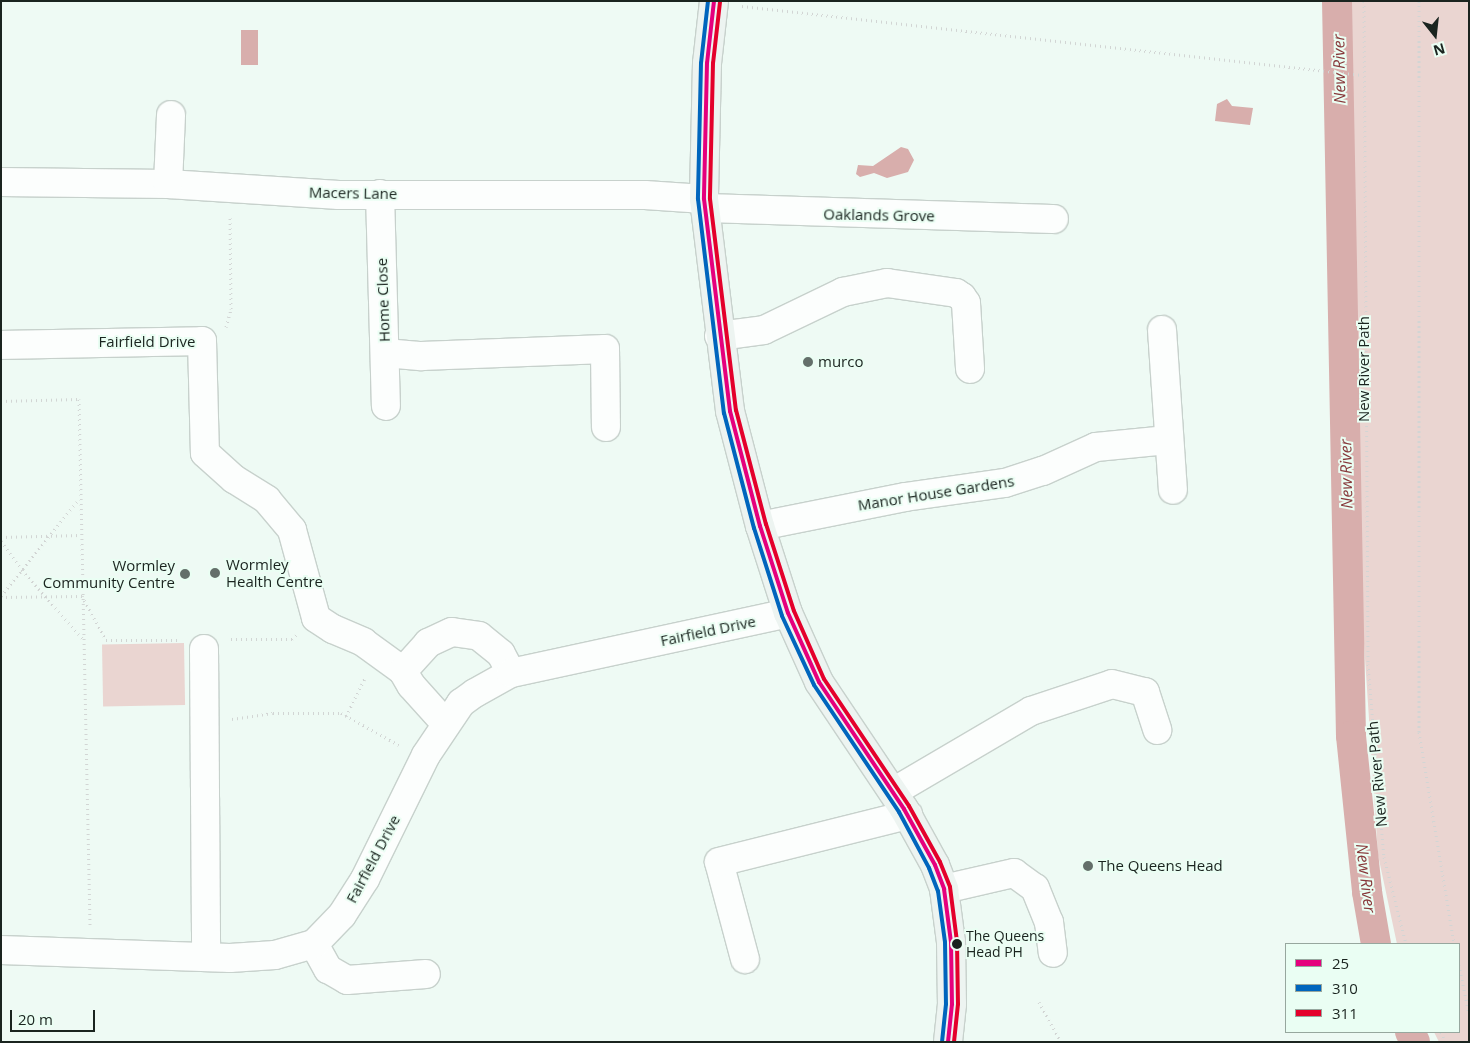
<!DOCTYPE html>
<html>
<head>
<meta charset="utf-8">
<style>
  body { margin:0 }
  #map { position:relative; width:1470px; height:1043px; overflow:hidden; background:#eefaf4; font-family:"Open Sans",sans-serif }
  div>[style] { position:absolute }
  .green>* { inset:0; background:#ead5d1; transform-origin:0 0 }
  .water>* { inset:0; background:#d8aeac; transform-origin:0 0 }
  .canal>* { height:30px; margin:-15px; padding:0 15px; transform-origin:15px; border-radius:15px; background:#d8aeac }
  .path>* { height:3px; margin-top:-1.5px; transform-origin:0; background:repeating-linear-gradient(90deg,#d2d5d4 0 1px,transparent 0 5px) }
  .roads { filter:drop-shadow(1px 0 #c7d1cc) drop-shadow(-1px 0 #c7d1cc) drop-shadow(0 1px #c7d1cc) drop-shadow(0 -1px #c7d1cc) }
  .minor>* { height:28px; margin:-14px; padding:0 14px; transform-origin:14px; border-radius:14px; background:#fcfefd }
  .major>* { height:28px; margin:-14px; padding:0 14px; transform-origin:14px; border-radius:14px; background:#edf4f1 }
  .bus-1>* { height:4px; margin:-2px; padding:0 2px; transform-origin:2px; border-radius:2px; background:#e5007d }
  .bus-2>* { height:4px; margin:-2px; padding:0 2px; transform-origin:2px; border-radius:2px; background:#0065bd }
  .bus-3>* { height:4px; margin:-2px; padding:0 2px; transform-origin:2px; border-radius:2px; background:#e4002b }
  .dots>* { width:14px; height:14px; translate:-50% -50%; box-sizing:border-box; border:2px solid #eafef3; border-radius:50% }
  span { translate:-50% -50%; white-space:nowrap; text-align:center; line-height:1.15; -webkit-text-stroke:4px #eafef3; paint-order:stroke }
  .bus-label { font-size:14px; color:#1a241f }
  .left { translate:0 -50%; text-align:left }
  .street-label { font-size:15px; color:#1a241f }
  .poi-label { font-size:15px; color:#1a241f }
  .right { translate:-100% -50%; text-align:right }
  .water-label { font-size:16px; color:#87383a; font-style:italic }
  .frame { position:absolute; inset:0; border:2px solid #1a241f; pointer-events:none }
  .legend { position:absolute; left:1285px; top:943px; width:175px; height:90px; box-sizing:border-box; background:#eafef3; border:1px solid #97a79e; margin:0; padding:6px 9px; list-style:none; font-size:15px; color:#1a241f }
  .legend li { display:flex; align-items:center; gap:10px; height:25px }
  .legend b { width:25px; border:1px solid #97a79e }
  .north { position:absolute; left:1410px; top:10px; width:50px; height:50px; -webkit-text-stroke:4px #eafef3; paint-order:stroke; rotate:164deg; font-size:14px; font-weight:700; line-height:20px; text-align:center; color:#1a241f }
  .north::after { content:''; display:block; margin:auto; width:18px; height:22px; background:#1a241f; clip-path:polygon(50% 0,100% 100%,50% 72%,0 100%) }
  .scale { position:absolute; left:10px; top:1010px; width:85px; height:22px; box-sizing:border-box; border:2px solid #1a241f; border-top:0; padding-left:6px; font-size:15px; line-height:18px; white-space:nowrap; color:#1a241f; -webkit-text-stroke:4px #eafef3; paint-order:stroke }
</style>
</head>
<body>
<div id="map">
  <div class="green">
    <div style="clip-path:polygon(1348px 1px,1469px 1px,1469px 1042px,1439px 1042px,1434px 1032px,1459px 1032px,1459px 944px,1397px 944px,1378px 855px,1362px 613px)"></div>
    <div style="left:184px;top:643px;width:62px;height:82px;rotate:89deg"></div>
  </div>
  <div class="water">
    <div style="left:241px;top:30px;width:17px;height:35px"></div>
    <div style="clip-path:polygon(1227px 99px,1232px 106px,1253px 108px,1250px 125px,1215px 121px,1217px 104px)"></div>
    <div style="clip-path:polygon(901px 147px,908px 149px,914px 160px,908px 172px,887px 178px,874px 173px,860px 177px,856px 174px,858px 165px,873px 166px)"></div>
  </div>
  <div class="canal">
    <div style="left:1337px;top:1px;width:735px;rotate:88.91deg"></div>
    <div style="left:1351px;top:736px;width:157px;rotate:84.1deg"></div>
    <div style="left:1367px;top:892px;width:53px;rotate:80.2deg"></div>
    <div style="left:1410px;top:1032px;width:11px;rotate:63deg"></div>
  </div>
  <div class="path">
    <div style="left:1364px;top:1px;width:663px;rotate:89.65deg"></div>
    <div style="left:1368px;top:664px;width:194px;rotate:85.3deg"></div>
    <div style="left:1384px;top:857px;width:90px;rotate:75.8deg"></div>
    <div style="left:1419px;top:1px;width:731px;rotate:90deg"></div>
    <div style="left:1419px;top:732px;width:215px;rotate:80.6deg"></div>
    <div style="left:742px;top:6px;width:624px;rotate:6.35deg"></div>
    <div style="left:226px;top:327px;width:19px;rotate:-74deg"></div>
    <div style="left:231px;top:309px;width:93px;rotate:-90.6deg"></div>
    <div style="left:1px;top:401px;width:78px;rotate:-1.5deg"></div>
    <div style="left:79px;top:399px;width:526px;rotate:88.8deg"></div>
    <div style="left:1px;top:537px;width:80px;rotate:-1.4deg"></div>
    <div style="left:1px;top:541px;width:36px;rotate:54deg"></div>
    <div style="left:22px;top:570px;width:91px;rotate:48.6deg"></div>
    <div style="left:1px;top:596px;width:124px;rotate:-51.2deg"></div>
    <div style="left:1px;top:597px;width:81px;rotate:-0.7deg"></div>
    <div style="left:82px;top:596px;width:50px;rotate:61.4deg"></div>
    <div style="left:106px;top:640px;width:73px"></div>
    <div style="left:231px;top:639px;width:61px"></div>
    <div style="left:292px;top:639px;width:6px;rotate:-45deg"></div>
    <div style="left:346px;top:716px;width:42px;rotate:-63.4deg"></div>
    <div style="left:232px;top:719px;width:41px;rotate:-8.3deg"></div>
    <div style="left:273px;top:713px;width:68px"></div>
    <div style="left:341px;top:713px;width:66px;rotate:28.9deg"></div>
    <div style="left:1459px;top:965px;width:50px;rotate:78.5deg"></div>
    <div style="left:1039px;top:1002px;width:46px;rotate:61.2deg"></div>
    <div style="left:1441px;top:1032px;width:11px;rotate:68deg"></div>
  </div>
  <div class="roads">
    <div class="minor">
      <div style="left:1px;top:182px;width:167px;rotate:0.7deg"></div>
      <div style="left:168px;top:184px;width:171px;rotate:3.7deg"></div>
      <div style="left:339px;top:195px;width:306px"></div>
      <div style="left:645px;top:195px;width:59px;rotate:3.9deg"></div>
      <div style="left:168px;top:184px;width:69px;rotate:-87.5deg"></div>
      <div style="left:380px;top:194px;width:212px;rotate:88.4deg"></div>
      <div style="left:705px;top:208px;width:349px;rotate:1.8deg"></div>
      <div style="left:1162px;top:330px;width:160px;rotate:86.1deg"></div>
      <div style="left:719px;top:336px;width:45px;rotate:-7.6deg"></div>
      <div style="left:764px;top:330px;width:88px;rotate:-25.7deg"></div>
      <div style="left:843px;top:292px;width:45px;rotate:-11.6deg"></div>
      <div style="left:887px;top:283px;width:70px;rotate:8.2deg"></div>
      <div style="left:956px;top:293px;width:7px;rotate:34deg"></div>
      <div style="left:962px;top:297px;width:7px;rotate:56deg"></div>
      <div style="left:966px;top:303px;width:66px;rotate:86.5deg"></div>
      <div style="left:1px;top:345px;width:201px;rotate:-1.1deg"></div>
      <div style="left:202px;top:341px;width:112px;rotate:88.5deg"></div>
      <div style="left:205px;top:453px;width:39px;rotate:42deg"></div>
      <div style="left:234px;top:479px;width:39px;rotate:32deg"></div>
      <div style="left:267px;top:500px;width:39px;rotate:50deg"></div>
      <div style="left:292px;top:530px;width:91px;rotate:74.7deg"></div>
      <div style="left:316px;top:618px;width:20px;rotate:33deg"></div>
      <div style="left:333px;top:629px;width:33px;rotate:23deg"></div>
      <div style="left:363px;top:642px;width:49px;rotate:35.9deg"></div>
      <div style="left:385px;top:353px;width:37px;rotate:5deg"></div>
      <div style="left:422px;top:356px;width:183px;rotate:-2.2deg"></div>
      <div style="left:605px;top:349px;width:78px;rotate:89.3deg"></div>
      <div style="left:760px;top:526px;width:148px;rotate:-11.3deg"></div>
      <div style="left:905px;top:497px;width:101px;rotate:-8deg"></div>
      <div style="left:1005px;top:483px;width:40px;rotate:-18deg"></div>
      <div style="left:1043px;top:471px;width:58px;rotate:-24.4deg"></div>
      <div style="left:1096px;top:447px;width:72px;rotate:-5.6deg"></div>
      <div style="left:204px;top:649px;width:308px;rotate:89.6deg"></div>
      <div style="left:446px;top:724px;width:52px;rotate:-131.9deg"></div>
      <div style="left:411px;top:685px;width:16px;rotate:-120deg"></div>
      <div style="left:403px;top:671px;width:38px;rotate:-48deg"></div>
      <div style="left:428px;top:643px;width:26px;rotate:-25deg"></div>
      <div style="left:452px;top:632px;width:27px;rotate:8deg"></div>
      <div style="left:479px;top:636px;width:28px;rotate:39deg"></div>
      <div style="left:501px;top:654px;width:21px;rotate:62deg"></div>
      <div style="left:893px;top:792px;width:160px;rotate:-30.4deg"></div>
      <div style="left:1031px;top:711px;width:85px;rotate:-18.4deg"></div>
      <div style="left:1112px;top:684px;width:34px;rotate:14deg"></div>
      <div style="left:1145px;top:692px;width:40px;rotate:72deg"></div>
      <div style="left:944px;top:889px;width:72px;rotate:-12.9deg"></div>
      <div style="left:1014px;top:873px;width:26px;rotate:36deg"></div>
      <div style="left:1035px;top:888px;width:37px;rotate:68deg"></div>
      <div style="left:1049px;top:922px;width:31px;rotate:83deg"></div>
      <div style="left:314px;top:944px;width:29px;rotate:61deg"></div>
      <div style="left:328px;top:969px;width:22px;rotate:30deg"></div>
      <div style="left:347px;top:980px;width:79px;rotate:-4.3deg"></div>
      <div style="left:1px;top:950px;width:229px;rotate:2deg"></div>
      <div style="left:230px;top:958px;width:45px;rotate:-3.8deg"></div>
      <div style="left:275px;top:955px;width:41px;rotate:-15.8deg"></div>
      <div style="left:314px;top:944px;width:40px;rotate:-46deg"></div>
      <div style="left:342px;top:915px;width:43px;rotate:-57.4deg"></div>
      <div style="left:365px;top:879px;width:138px;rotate:-63.8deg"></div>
      <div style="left:426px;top:755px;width:63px;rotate:-56.1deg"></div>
      <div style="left:461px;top:703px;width:17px;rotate:-36deg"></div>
      <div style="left:475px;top:693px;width:41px;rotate:-29.1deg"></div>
      <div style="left:511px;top:673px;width:283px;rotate:-12.2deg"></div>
      <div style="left:745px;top:959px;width:100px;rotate:-105deg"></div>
      <div style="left:719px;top:862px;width:195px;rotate:-14deg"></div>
    </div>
    <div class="major">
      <div style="left:714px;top:1px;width:62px;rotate:96.4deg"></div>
      <div style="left:707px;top:63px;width:136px;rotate:91.3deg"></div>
      <div style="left:704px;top:199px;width:214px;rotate:83deg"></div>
      <div style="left:730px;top:411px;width:119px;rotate:75.4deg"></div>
      <div style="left:760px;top:526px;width:91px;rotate:72.2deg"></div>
      <div style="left:788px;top:613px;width:76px;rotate:65.8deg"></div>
      <div style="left:819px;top:682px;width:153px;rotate:56.2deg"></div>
      <div style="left:904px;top:809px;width:64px;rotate:61deg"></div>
      <div style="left:935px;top:865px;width:26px;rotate:69deg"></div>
      <div style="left:944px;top:889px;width:53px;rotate:82.5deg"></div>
      <div style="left:951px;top:942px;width:62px;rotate:89.1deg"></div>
      <div style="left:952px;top:1004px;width:38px;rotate:96deg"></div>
    </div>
  </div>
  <div class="bus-1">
    <div style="left:714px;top:1px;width:62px;rotate:96.4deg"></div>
    <div style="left:707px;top:63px;width:136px;rotate:91.3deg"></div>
    <div style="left:704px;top:199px;width:214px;rotate:83deg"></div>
    <div style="left:730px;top:411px;width:119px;rotate:75.4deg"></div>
    <div style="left:760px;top:526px;width:91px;rotate:72.2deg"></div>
    <div style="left:788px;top:613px;width:76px;rotate:65.8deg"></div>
    <div style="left:819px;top:682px;width:153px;rotate:56.2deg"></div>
    <div style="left:904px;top:809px;width:64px;rotate:61deg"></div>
    <div style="left:935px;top:865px;width:26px;rotate:69deg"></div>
    <div style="left:944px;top:889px;width:53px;rotate:82.5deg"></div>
    <div style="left:951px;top:942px;width:62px;rotate:89.1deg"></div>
    <div style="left:952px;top:1004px;width:38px;rotate:96deg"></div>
  </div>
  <div class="bus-2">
    <div style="left:708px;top:1px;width:62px;rotate:96.4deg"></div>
    <div style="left:701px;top:63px;width:136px;rotate:91.3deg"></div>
    <div style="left:698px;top:199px;width:216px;rotate:83.1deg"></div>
    <div style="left:724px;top:413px;width:119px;rotate:75.4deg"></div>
    <div style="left:754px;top:528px;width:92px;rotate:72.3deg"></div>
    <div style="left:782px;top:616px;width:76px;rotate:65.1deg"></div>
    <div style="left:814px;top:685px;width:153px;rotate:56.2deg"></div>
    <div style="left:899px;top:812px;width:64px;rotate:61.8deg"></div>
    <div style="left:929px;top:868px;width:25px;rotate:69deg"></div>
    <div style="left:938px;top:891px;width:51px;rotate:82.2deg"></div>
    <div style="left:945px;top:942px;width:62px;rotate:89.1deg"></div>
    <div style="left:946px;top:1004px;width:37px;rotate:96deg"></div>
  </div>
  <div class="bus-3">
    <div style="left:720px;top:2px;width:61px;rotate:96.5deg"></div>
    <div style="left:713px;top:63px;width:136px;rotate:91.3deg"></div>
    <div style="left:710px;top:199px;width:213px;rotate:83deg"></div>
    <div style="left:736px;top:410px;width:118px;rotate:75.3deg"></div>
    <div style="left:766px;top:524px;width:91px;rotate:72.2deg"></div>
    <div style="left:794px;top:611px;width:74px;rotate:66.2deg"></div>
    <div style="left:824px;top:679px;width:153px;rotate:56.2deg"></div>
    <div style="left:909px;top:806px;width:64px;rotate:61deg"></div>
    <div style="left:940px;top:862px;width:27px;rotate:68deg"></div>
    <div style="left:950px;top:887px;width:55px;rotate:82.7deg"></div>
    <div style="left:957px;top:942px;width:62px;rotate:89.1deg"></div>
    <div style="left:958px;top:1004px;width:38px;rotate:96deg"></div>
  </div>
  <div class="dots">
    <div style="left:808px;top:362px;background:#646f6a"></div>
    <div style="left:215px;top:573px;background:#646f6a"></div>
    <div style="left:185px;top:574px;background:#646f6a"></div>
    <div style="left:1088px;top:866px;background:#646f6a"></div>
    <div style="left:957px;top:944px;background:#1a241f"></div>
  </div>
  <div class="bus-label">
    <span class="left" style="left:966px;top:944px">The Queens<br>Head PH</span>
  </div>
  <div class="street-label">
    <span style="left:353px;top:193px;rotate:1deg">Macers Lane</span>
    <span style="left:879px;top:215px;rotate:1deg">Oaklands Grove</span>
    <span style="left:383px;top:300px;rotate:-92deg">Home Close</span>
    <span style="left:147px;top:342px">Fairfield Drive</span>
    <span style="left:1364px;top:369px;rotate:-90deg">New River Path</span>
    <span style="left:936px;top:493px;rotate:-9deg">Manor House Gardens</span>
    <span style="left:708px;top:631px;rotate:-12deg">Fairfield Drive</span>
    <span style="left:1377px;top:774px;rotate:-95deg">New River Path</span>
    <span style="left:373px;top:859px;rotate:-62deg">Fairfield Drive</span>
  </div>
  <div class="poi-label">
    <span class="left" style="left:818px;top:362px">murco</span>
    <span class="left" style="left:226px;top:573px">Wormley<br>Health Centre</span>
    <span class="right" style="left:175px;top:574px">Wormley<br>Community Centre</span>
    <span class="left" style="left:1098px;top:866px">The Queens Head</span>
  </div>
  <div class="water-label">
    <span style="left:1339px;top:69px;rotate:-91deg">New River</span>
    <span style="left:1346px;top:474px;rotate:-91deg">New River</span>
    <span style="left:1366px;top:878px;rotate:83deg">New River</span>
  </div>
  <div class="frame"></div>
  <ul class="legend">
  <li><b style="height:6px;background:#e5007d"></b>25</li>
  <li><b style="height:6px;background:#0065bd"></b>310</li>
  <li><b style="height:6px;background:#e4002b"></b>311</li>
  </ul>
  <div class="north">N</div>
  <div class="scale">20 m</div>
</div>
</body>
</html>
